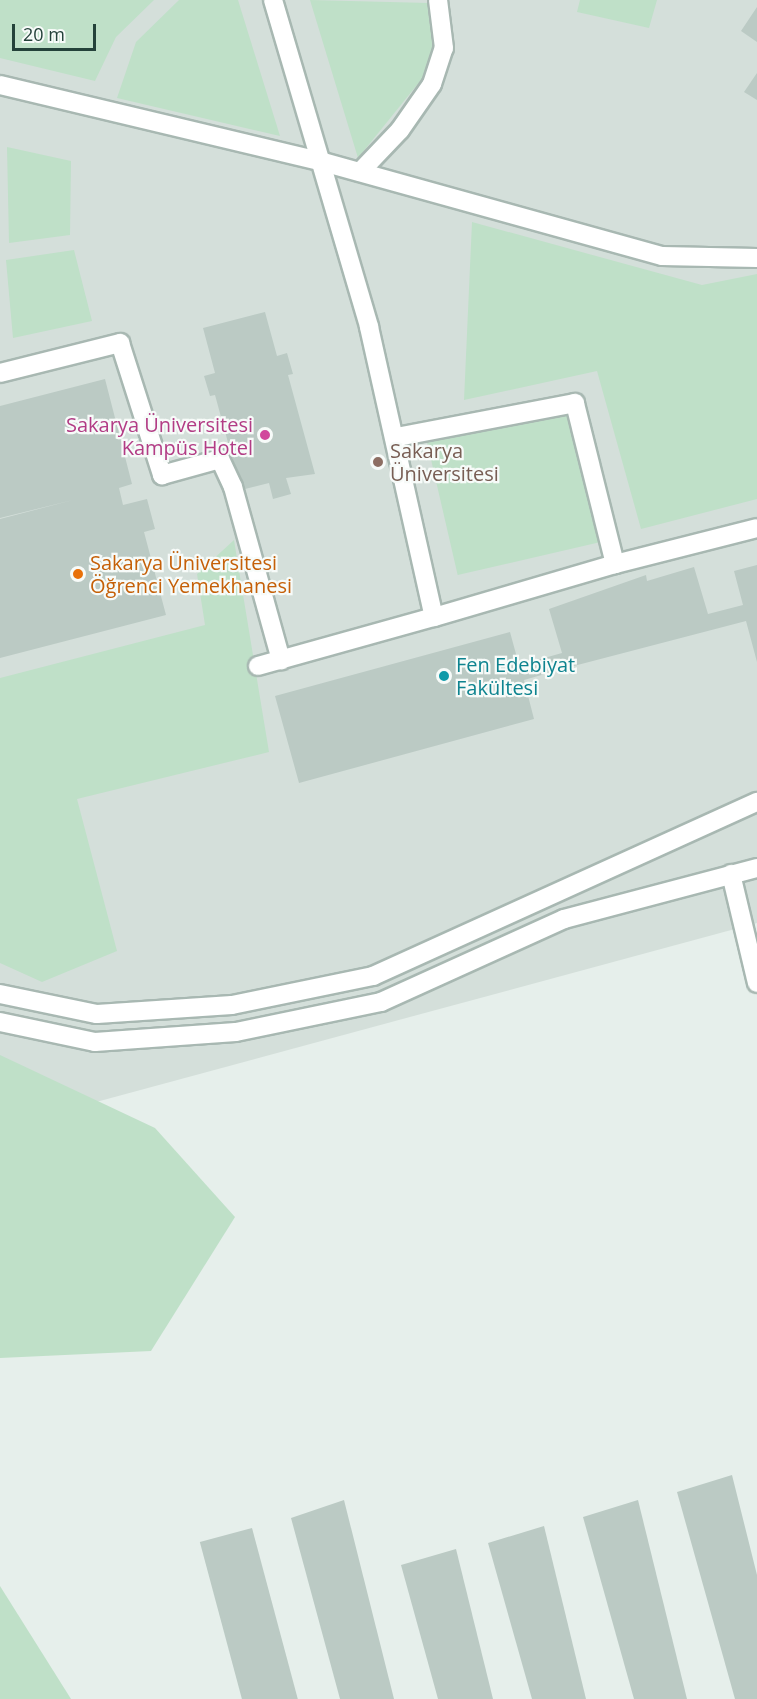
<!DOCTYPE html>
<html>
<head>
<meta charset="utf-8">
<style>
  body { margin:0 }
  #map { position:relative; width:757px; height:1699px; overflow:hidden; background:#e6efeb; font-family:"Open Sans",sans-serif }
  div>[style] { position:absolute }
  .built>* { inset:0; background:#d4dfda }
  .green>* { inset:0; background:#bfe0c8; transform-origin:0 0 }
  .building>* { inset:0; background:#bbcac4; transform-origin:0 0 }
  .roads { filter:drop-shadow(2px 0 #a8b8b2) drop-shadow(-2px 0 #a8b8b2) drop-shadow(0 2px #a8b8b2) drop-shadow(0 -2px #a8b8b2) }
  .minor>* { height:18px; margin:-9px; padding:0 9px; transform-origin:9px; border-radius:9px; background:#fff }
  .dots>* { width:16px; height:16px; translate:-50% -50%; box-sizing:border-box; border:3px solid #f7fbf9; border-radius:50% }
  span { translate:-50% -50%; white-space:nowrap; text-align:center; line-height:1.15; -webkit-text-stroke:4.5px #f7fbf9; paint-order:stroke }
  .hotel-label { font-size:20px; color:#b23c85 }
  .right { translate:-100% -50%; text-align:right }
  .education-label { font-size:20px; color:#785e54 }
  .left { translate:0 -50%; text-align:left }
  .food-label { font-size:20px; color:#c56008 }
  .culture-label { font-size:20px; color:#0d838f }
  .scale { position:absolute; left:12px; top:24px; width:84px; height:27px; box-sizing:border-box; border:3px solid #24423a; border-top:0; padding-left:8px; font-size:18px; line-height:21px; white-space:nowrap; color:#24423a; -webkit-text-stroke:4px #f7fbf9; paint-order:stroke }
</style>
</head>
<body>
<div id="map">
  <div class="built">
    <div style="clip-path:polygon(0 0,757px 0,757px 923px,0 1128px)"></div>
  </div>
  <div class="green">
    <div style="clip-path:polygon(0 0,154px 0,116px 37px,95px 81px,0 58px)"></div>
    <div style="clip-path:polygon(179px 0,238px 0,280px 136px,117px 98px,136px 42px)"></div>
    <div style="clip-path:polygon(310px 0,429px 3px,434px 43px,425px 75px,358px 158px)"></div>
    <div style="clip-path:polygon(580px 0,657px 0,649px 28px,577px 12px)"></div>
    <div style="clip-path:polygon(7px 147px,71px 161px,70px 235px,9px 243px)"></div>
    <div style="clip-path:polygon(472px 222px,702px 285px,757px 274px,757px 499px,641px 529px,597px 371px,464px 400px)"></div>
    <div style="clip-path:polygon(74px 250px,92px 321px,13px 338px,6px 260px)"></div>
    <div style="left:571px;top:399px;width:146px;height:150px;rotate:77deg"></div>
    <div style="clip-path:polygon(234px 540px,269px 752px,77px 799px,117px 951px,42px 982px,0 963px,0 678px,205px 625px,197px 574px)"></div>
    <div style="clip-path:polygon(0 1055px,155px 1128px,235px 1217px,151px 1351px,0 1358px)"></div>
    <div style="clip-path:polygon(0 1586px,71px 1699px,0 1699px)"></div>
  </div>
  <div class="building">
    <div style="clip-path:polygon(757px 7px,757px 42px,741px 31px)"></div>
    <div style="clip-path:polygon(757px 73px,757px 100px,744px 92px)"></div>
    <div style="clip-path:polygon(265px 312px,277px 356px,287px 353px,293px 374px,288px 375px,315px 474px,286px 478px,291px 494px,273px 499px,269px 483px,241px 490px,215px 395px,210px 396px,204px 376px,215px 373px,203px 328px)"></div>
    <div style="clip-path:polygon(105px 379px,132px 484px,119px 488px,123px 505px,147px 499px,155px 529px,144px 532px,166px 615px,0 658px,0 519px,73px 500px,0 518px,0 406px)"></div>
    <div style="clip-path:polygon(757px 565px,757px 662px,746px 621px,566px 668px,524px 680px,534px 719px,299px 783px,275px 696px,510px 632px,519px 665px,562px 653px,549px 609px,646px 575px,647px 581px,694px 567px,708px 614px,743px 605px,734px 571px)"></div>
    <div style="clip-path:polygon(732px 1475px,757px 1575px,757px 1699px,735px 1699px,677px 1492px)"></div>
    <div style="clip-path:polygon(344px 1500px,394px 1699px,340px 1699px,291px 1518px)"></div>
    <div style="clip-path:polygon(638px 1500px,687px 1699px,634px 1699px,583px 1517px)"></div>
    <div style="clip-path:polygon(544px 1526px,586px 1699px,532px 1699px,488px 1543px)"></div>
    <div style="left:252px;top:1528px;width:177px;height:54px;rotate:75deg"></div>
    <div style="clip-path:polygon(456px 1549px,493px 1699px,438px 1699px,401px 1565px)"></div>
  </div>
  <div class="roads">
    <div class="minor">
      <div style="left:273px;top:0;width:341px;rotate:73.6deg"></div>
      <div style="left:369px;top:327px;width:297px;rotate:77.4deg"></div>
      <div style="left:434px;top:617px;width:189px;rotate:-16.3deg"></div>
      <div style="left:615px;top:564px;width:166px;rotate:-104deg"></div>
      <div style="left:575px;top:403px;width:181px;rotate:169.2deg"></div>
      <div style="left:0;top:85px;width:332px;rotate:13.4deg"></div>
      <div style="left:323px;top:162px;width:352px;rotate:15.5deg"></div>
      <div style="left:662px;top:256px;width:95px;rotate:1.2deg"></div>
      <div style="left:360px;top:172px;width:58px;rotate:-46.4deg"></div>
      <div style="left:400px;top:130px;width:56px;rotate:-55.2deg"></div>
      <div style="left:432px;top:84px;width:38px;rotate:-72deg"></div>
      <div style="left:444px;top:48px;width:48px;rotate:-97.1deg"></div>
      <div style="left:0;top:373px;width:124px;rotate:-14deg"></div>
      <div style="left:120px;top:343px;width:139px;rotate:72.3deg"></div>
      <div style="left:162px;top:475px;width:60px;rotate:-15.4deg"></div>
      <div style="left:220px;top:459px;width:31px;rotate:65deg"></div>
      <div style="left:233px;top:487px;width:180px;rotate:74.5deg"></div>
      <div style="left:615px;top:564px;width:146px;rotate:-14.2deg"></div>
      <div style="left:258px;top:666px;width:183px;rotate:-15.6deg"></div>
      <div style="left:731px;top:874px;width:112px;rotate:76.6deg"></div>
      <div style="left:0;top:994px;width:99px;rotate:11.7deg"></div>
      <div style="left:97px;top:1014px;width:135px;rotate:-3.8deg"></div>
      <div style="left:232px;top:1005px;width:144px;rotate:-11.6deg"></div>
      <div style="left:373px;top:976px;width:422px;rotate:-24.4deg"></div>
      <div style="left:0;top:1022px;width:97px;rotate:11.9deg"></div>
      <div style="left:95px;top:1042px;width:141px;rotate:-4.1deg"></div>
      <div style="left:236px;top:1032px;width:148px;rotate:-11.7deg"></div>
      <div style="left:381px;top:1002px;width:201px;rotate:-24.4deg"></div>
      <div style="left:564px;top:919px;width:200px;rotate:-14.8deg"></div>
    </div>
  </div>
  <div class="dots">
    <div style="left:265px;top:435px;background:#d1479c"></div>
    <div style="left:378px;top:462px;background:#8d6e63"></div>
    <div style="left:78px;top:574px;background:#e8710a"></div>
    <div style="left:444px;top:676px;background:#0f9aa8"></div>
  </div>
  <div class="hotel-label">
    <span class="right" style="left:253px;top:436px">Sakarya Üniversitesi<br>Kampüs Hotel</span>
  </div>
  <div class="education-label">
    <span class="left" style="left:390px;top:462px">Sakarya<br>Üniversitesi</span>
  </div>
  <div class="food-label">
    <span class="left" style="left:90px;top:574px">Sakarya Üniversitesi<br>Öğrenci Yemekhanesi</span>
  </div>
  <div class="culture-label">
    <span class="left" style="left:456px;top:676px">Fen Edebiyat<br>Fakültesi</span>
  </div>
  <div class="scale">20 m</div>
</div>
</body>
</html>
